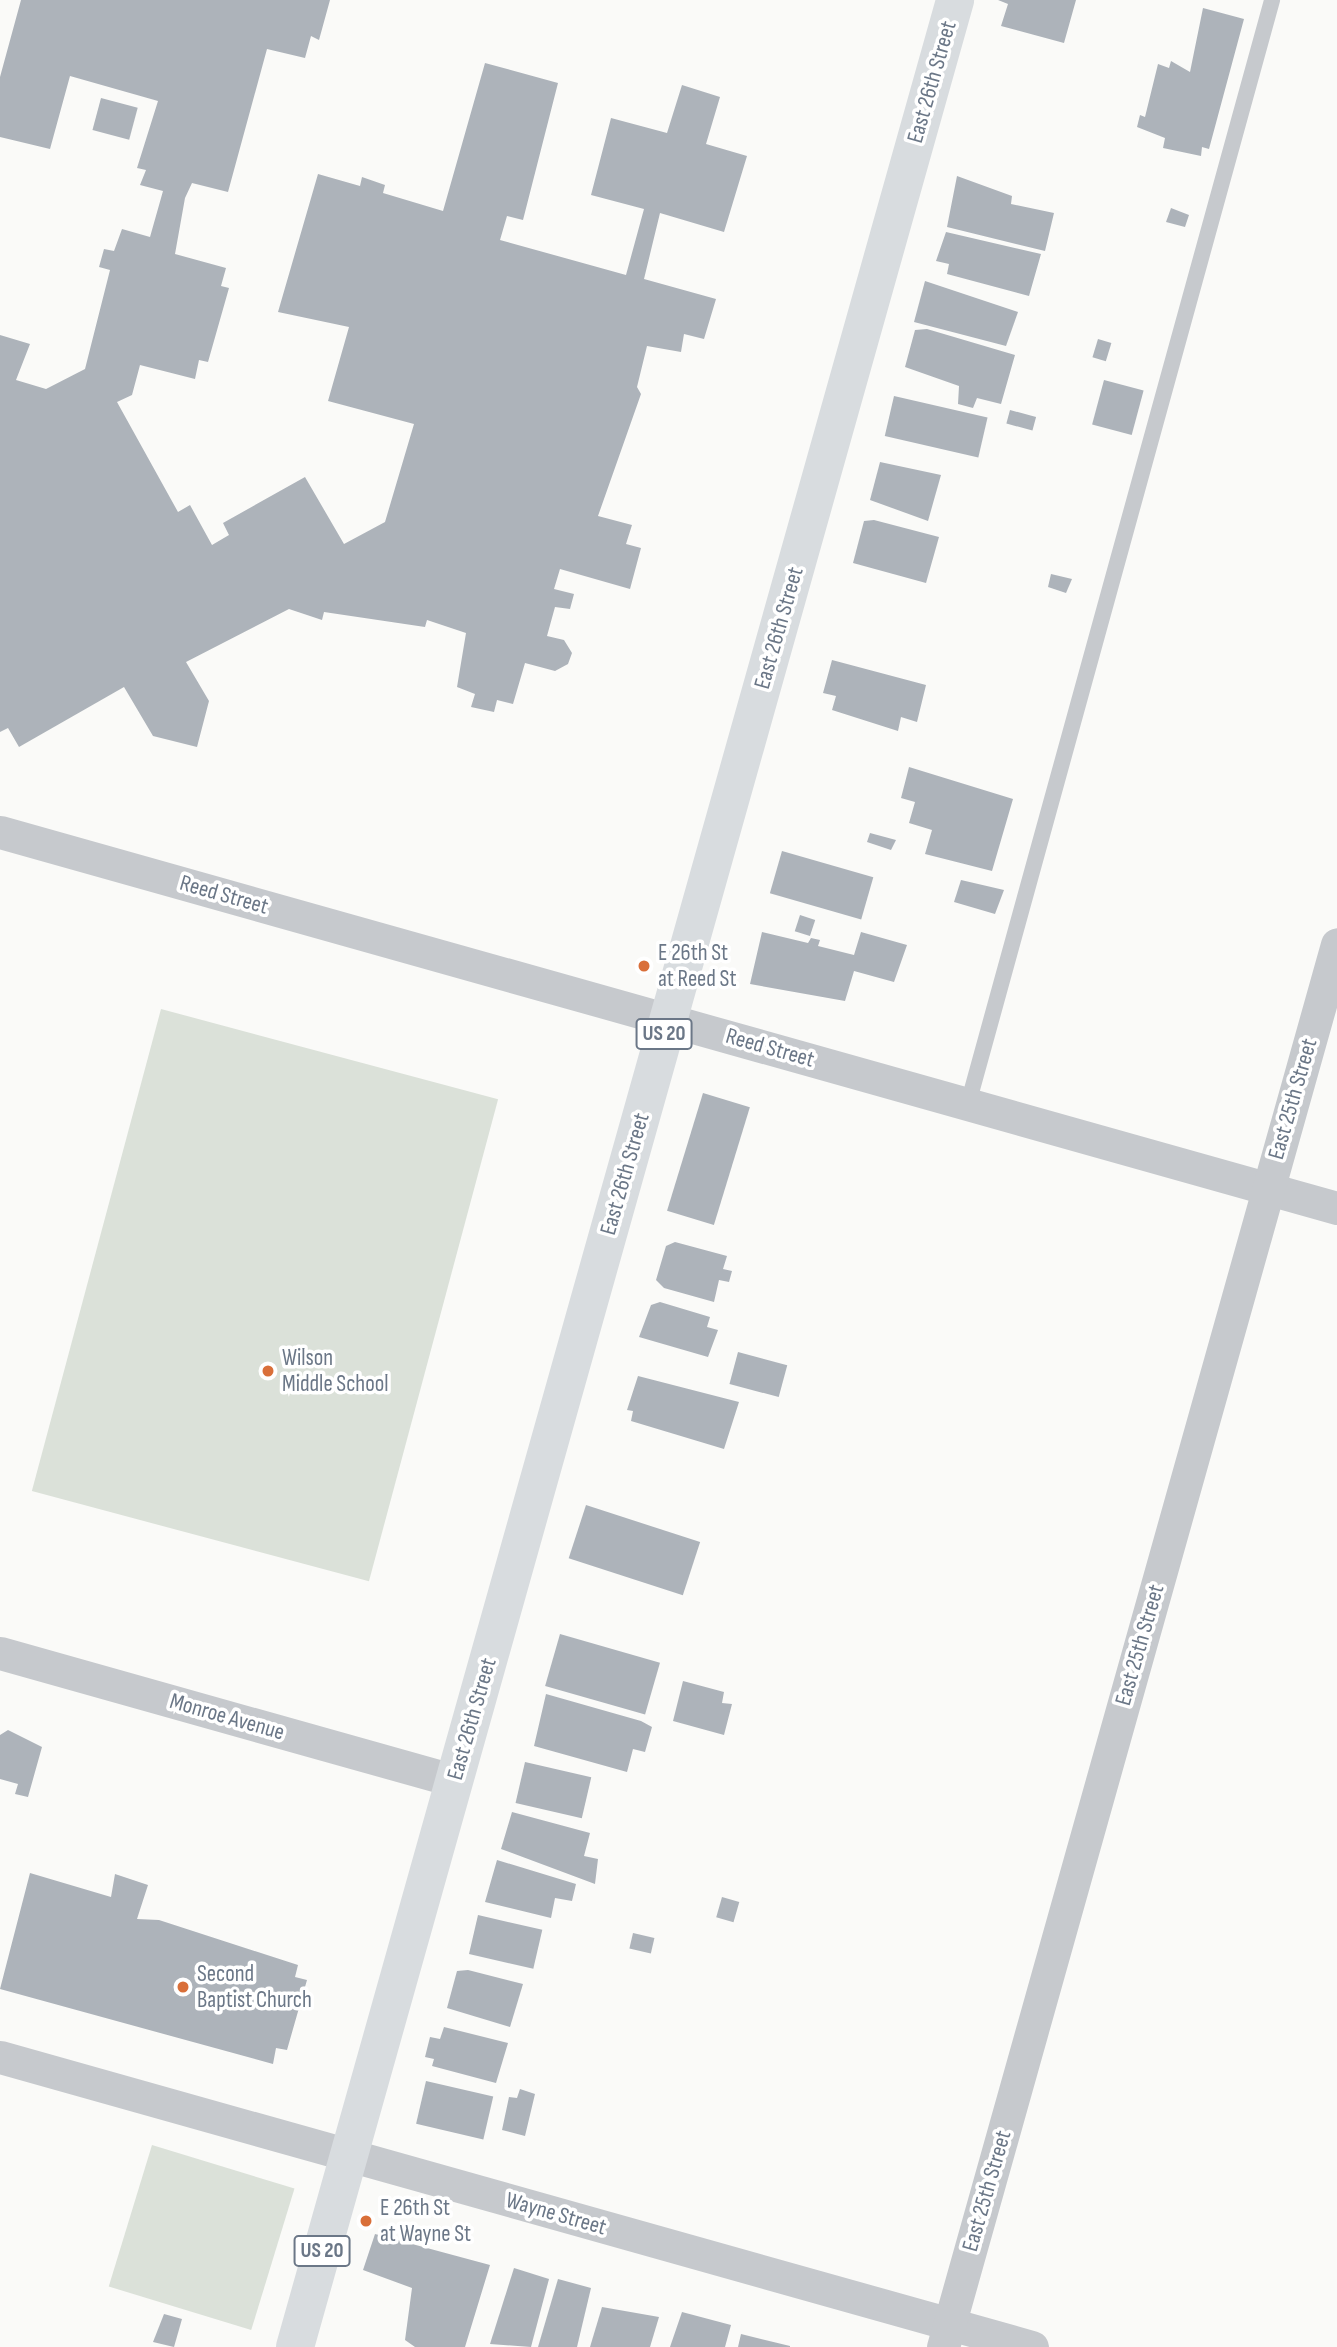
<!DOCTYPE html>
<html>
<head>
<meta charset="utf-8">
<style>
  body { margin:0 }
  #map { position:relative; width:1337px; height:2347px; overflow:hidden; background:#fafaf8; font-family:"Sofia Sans Condensed",sans-serif }
  div>[style] { position:absolute }
  .green>* { inset:0; background:#dbe1d9; transform-origin:0 0 }
  .building>* { inset:0; background:#adb3ba; transform-origin:0 0 }
  .service>* { height:16px; margin:-8px; padding:0 8px; transform-origin:8px; border-radius:8px; background:#c6c9cd }
  .minor>* { height:33px; margin:-16.5px; padding:0 16.5px; transform-origin:16.5px; border-radius:16.5px; background:#c6c9cd }
  .primary>* { height:38px; margin:-19px; padding:0 19px; transform-origin:19px; border-radius:19px; background:#d8dcdf }
  .dots>* { width:19px; height:19px; translate:-50% -50%; box-sizing:border-box; border:4px solid #fff; border-radius:50% }
  span { translate:-50% -50%; white-space:nowrap; text-align:center; line-height:1.15; -webkit-text-stroke:7px #fff; paint-order:stroke }
  .shield-label span { padding:2px 5px; background:#fff; border:2px solid; border-radius:5px; -webkit-text-stroke-width:0 }
  .shield-label { font-size:21px; color:#6b7787; font-weight:700 }
  .street-label { font-size:23px; color:#6b7787 }
  .poi-label { font-size:23px; color:#6b7787 }
  .left { translate:0 -50%; text-align:left }
</style>
</head>
<body>
<div id="map">
  <div class="green">
    <div style="left:161px;top:1009px;width:349px;height:499px;rotate:15deg"></div>
    <div style="left:152px;top:2145px;width:149px;height:148px;rotate:17deg"></div>
  </div>
  <div class="building">
    <div style="clip-path:polygon(21px 0,330px 0,319px 40px,311px 36px,305px 58px,267px 49px,228px 192px,192px 183px,185px 198px,175px 254px,226px 268px,221px 286px,229px 288px,208px 362px,199px 360px,195px 379px,140px 365px,132px 395px,117px 402px,178px 512px,190px 505px,212px 545px,229px 535px,223px 523px,305px 477px,344px 544px,385px 522px,414px 424px,328px 401px,349px 327px,278px 312px,318px 174px,360px 186px,362px 177px,385px 185px,383px 193px,443px 211px,485px 63px,558px 83px,523px 220px,507px 216px,500px 240px,626px 275px,644px 209px,591px 195px,611px 118px,667px 133px,682px 85px,720px 97px,706px 144px,747px 156px,724px 232px,660px 213px,644px 279px,716px 299px,704px 339px,684px 334px,681px 352px,647px 346px,637px 387px,641px 394px,598px 516px,632px 525px,626px 544px,641px 548px,630px 589px,560px 569px,554px 589px,574px 594px,570px 609px,555px 607px,547px 636px,564px 640px,572px 653px,568px 664px,555px 671px,525px 663px,513px 704px,497px 700px,494px 712px,471px 707px,475px 694px,457px 687px,466px 633px,427px 620px,425px 627px,324px 612px,322px 620px,289px 609px,186px 662px,209px 701px,197px 747px,153px 736px,124px 687px,19px 747px,8px 728px,0 732px,0 335px,30px 344px,16px 380px,46px 389px,85px 369px,110px 270px,99px 267px,104px 249px,114px 251px,122px 229px,150px 237px,163px 191px,140px 185px,146px 170px,137px 168px,158px 101px,70px 76px,50px 149px,0 137px,0 77px)"></div>
    <div style="clip-path:polygon(1076px 0,1064px 43px,1001px 26px,1008px 4px,998px 0)"></div>
    <div style="clip-path:polygon(1203px 8px,1244px 19px,1209px 149px,1202px 147px,1201px 156px,1163px 148px,1165px 138px,1137px 127px,1140px 115px,1145px 117px,1158px 64px,1169px 68px,1171px 61px,1190px 72px)"></div>
    <div style="left:101px;top:98px;width:38px;height:33px;rotate:15deg"></div>
    <div style="clip-path:polygon(957px 176px,1012px 196px,1011px 204px,1054px 213px,1045px 251px,947px 227px)"></div>
    <div style="clip-path:polygon(1171px 208px,1189px 215px,1185px 227px,1166px 222px)"></div>
    <div style="clip-path:polygon(946px 232px,1041px 254px,1029px 296px,947px 274px,949px 264px,936px 261px)"></div>
    <div style="clip-path:polygon(925px 281px,1018px 312px,1006px 346px,914px 322px)"></div>
    <div style="clip-path:polygon(927px 329px,1015px 355px,1001px 404px,977px 398px,973px 408px,958px 404px,959px 386px,905px 367px,915px 330px)"></div>
    <div style="left:1098px;top:339px;width:14px;height:19px;rotate:17deg"></div>
    <div style="left:1104px;top:380px;width:41px;height:46px;rotate:15deg"></div>
    <div style="left:894px;top:396px;width:96px;height:41px;rotate:13deg"></div>
    <div style="left:1010px;top:410px;width:27px;height:14px;rotate:15deg"></div>
    <div style="clip-path:polygon(880px 462px,941px 475px,928px 521px,870px 500px)"></div>
    <div style="clip-path:polygon(874px 520px,939px 537px,926px 583px,853px 563px,864px 521px)"></div>
    <div style="clip-path:polygon(1051px 574px,1072px 579px,1066px 593px,1048px 587px)"></div>
    <div style="clip-path:polygon(832px 660px,926px 685px,917px 722px,901px 717px,898px 731px,832px 710px,836px 696px,823px 693px)"></div>
    <div style="clip-path:polygon(909px 767px,1013px 799px,992px 871px,925px 854px,932px 830px,909px 823px,915px 802px,901px 798px)"></div>
    <div style="clip-path:polygon(870px 833px,896px 840px,891px 850px,867px 842px)"></div>
    <div style="left:782px;top:851px;width:95px;height:44px;rotate:16deg"></div>
    <div style="clip-path:polygon(961px 880px,1004px 890px,995px 914px,954px 902px)"></div>
    <div style="left:800px;top:915px;width:16px;height:17px;rotate:18deg"></div>
    <div style="clip-path:polygon(762px 932px,808px 943px,811px 938px,820px 940px,818px 946px,854px 955px,861px 932px,907px 945px,894px 982px,854px 971px,845px 1001px,750px 984px)"></div>
    <div style="left:703px;top:1093px;width:49px;height:123px;rotate:17deg"></div>
    <div style="clip-path:polygon(675px 1242px,727px 1256px,723px 1269px,732px 1271px,729px 1282px,719px 1280px,714px 1302px,664px 1288px,656px 1280px,666px 1246px)"></div>
    <div style="clip-path:polygon(660px 1302px,710px 1317px,707px 1327px,718px 1330px,708px 1357px,639px 1337px,651px 1305px)"></div>
    <div style="left:738px;top:1352px;width:51px;height:33px;rotate:15deg"></div>
    <div style="clip-path:polygon(638px 1376px,739px 1402px,724px 1449px,631px 1421px,633px 1411px,627px 1410px)"></div>
    <div style="left:586px;top:1505px;width:120px;height:56px;rotate:18deg"></div>
    <div style="left:560px;top:1634px;width:104px;height:54px;rotate:16deg"></div>
    <div style="clip-path:polygon(683px 1681px,724px 1692px,722px 1703px,732px 1704px,724px 1735px,673px 1721px)"></div>
    <div style="clip-path:polygon(546px 1694px,641px 1721px,652px 1727px,645px 1752px,633px 1749px,627px 1772px,534px 1746px)"></div>
    <div style="clip-path:polygon(8px 1730px,42px 1747px,28px 1797px,15px 1794px,18px 1784px,0 1779px,0 1735px)"></div>
    <div style="left:525px;top:1762px;width:68px;height:42px;rotate:13deg"></div>
    <div style="clip-path:polygon(512px 1812px,590px 1833px,584px 1856px,598px 1859px,595px 1884px,501px 1849px)"></div>
    <div style="clip-path:polygon(497px 1860px,576px 1884px,572px 1901px,555px 1898px,551px 1918px,485px 1902px)"></div>
    <div style="clip-path:polygon(30px 1873px,111px 1897px,115px 1874px,148px 1885px,137px 1919px,159px 1920px,298px 1965px,295px 1977px,307px 1980px,287px 2050px,276px 2048px,273px 2064px,0 1989px)"></div>
    <div style="left:722px;top:1897px;width:18px;height:21px;rotate:16deg"></div>
    <div style="left:478px;top:1915px;width:66px;height:40px;rotate:13deg"></div>
    <div style="left:633px;top:1933px;width:22px;height:16px;rotate:13deg"></div>
    <div style="clip-path:polygon(468px 1970px,523px 1984px,510px 2027px,447px 2008px,457px 1971px)"></div>
    <div style="clip-path:polygon(444px 2027px,508px 2043px,496px 2083px,432px 2066px,434px 2059px,425px 2057px,430px 2037px,440px 2039px)"></div>
    <div style="left:426px;top:2081px;width:69px;height:44px;rotate:13deg"></div>
    <div style="clip-path:polygon(520px 2089px,535px 2094px,525px 2136px,502px 2130px,509px 2097px,517px 2098px)"></div>
    <div style="clip-path:polygon(375px 2234px,490px 2265px,465px 2347px,415px 2347px,405px 2340px,412px 2288px,363px 2270px)"></div>
    <div style="clip-path:polygon(514px 2268px,549px 2279px,531px 2347px,490px 2344px)"></div>
    <div style="clip-path:polygon(558px 2279px,591px 2288px,577px 2347px,538px 2347px)"></div>
    <div style="clip-path:polygon(602px 2307px,659px 2317px,650px 2347px,590px 2347px)"></div>
    <div style="clip-path:polygon(682px 2312px,731px 2325px,725px 2347px,670px 2347px)"></div>
    <div style="clip-path:polygon(164px 2314px,182px 2319px,174px 2347px,153px 2342px)"></div>
    <div style="clip-path:polygon(741px 2334px,790px 2346px,790px 2347px,738px 2347px)"></div>
  </div>
  <div class="service">
    <div style="left:968px;top:1104px;width:1145px;rotate:-74.6deg"></div>
  </div>
  <div class="minor">
    <div style="left:0;top:832px;width:1389px;rotate:15.71deg"></div>
    <div style="left:0;top:1653px;width:472px;rotate:15.7deg"></div>
    <div style="left:0;top:2057px;width:1072px;rotate:15.7deg"></div>
    <div style="left:943px;top:2347px;width:1457px;rotate:-74.31deg"></div>
  </div>
  <div class="primary">
    <div style="left:295px;top:2347px;width:2438px;rotate:-74.29deg"></div>
  </div>
  <div class="dots">
    <div style="left:644px;top:966px;background:#d96f39"></div>
    <div style="left:268px;top:1371px;background:#d96f39"></div>
    <div style="left:183px;top:1987px;background:#d96f39"></div>
    <div style="left:366px;top:2221px;background:#d96f39"></div>
  </div>
  <div class="shield-label">
    <span style="left:664px;top:1034px">US 20</span>
    <span style="left:322px;top:2251px">US 20</span>
  </div>
  <div class="street-label">
    <span style="left:932px;top:82px;rotate:-74deg">East 26th Street</span>
    <span style="left:779px;top:628px;rotate:-74deg">East 26th Street</span>
    <span style="left:224px;top:895px;rotate:16deg">Reed Street</span>
    <span style="left:770px;top:1048px;rotate:16deg">Reed Street</span>
    <span style="left:1293px;top:1099px;rotate:-74deg">East 25th Street</span>
    <span style="left:625px;top:1174px;rotate:-74deg">East 26th Street</span>
    <span style="left:1140px;top:1645px;rotate:-74deg">East 25th Street</span>
    <span style="left:227px;top:1717px;rotate:16deg">Monroe Avenue</span>
    <span style="left:472px;top:1719px;rotate:-74deg">East 26th Street</span>
    <span style="left:987px;top:2191px;rotate:-74deg">East 25th Street</span>
    <span style="left:556px;top:2214px;rotate:16deg">Wayne Street</span>
  </div>
  <div class="poi-label">
    <span class="left" style="left:658px;top:966px">E 26th St<br>at Reed St</span>
    <span class="left" style="left:282px;top:1371px">Wilson<br>Middle School</span>
    <span class="left" style="left:197px;top:1987px">Second<br>Baptist Church</span>
    <span class="left" style="left:380px;top:2221px">E 26th St<br>at Wayne St</span>
  </div>
</div>
</body>
</html>
